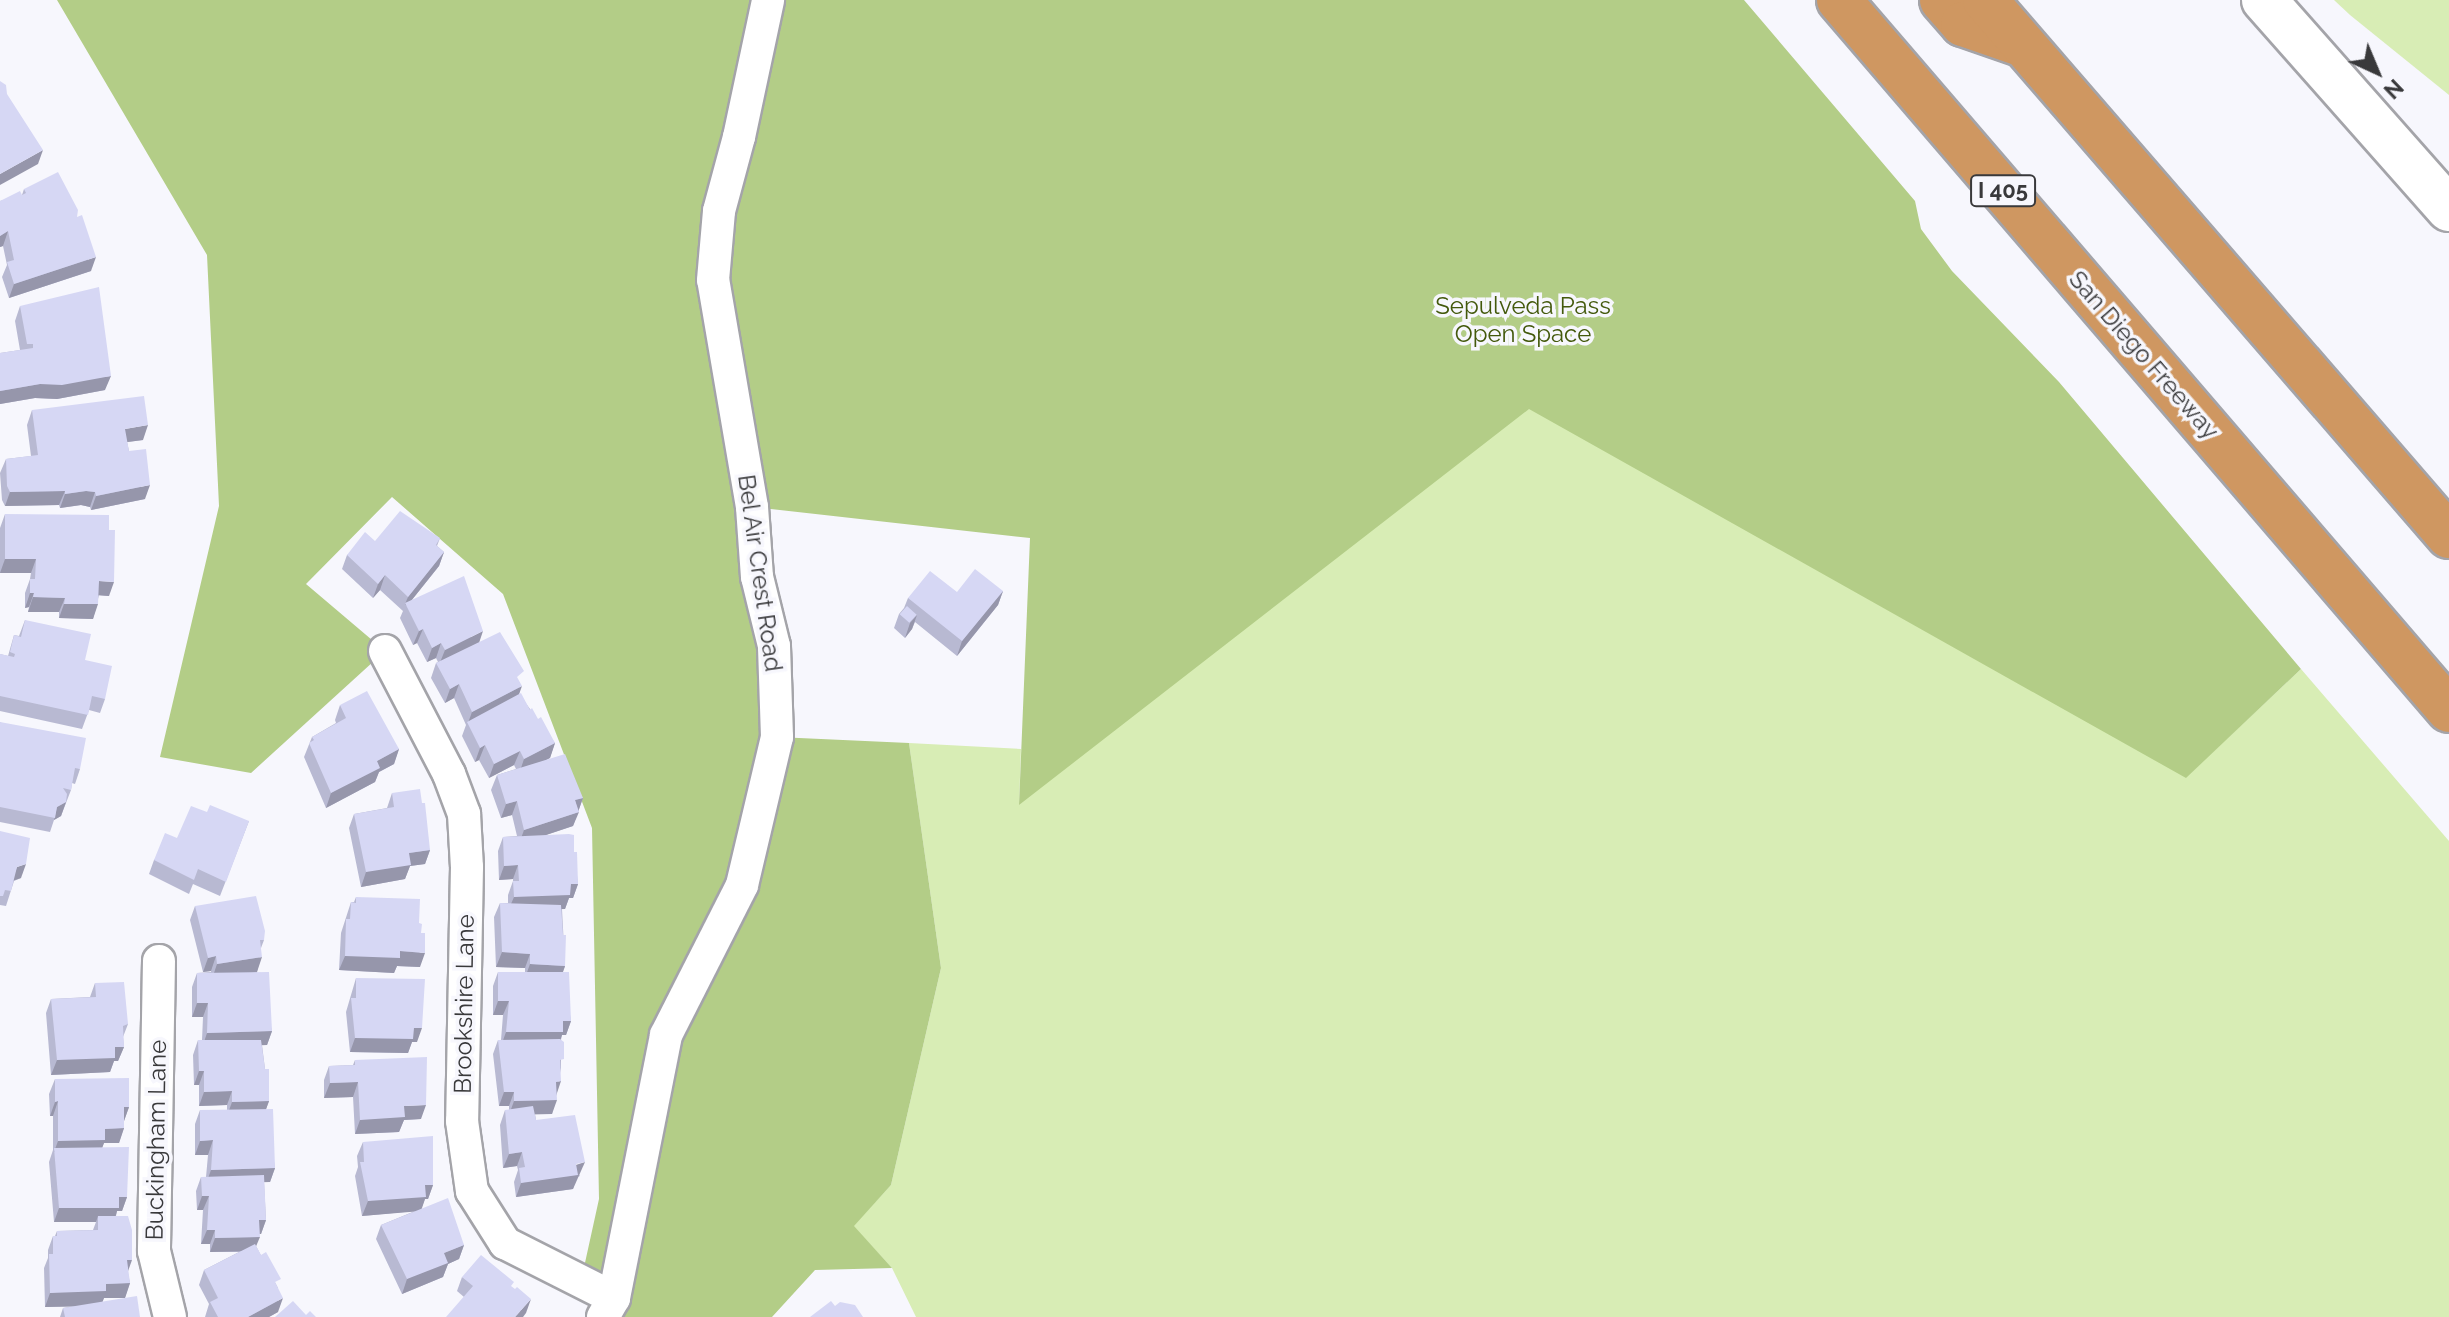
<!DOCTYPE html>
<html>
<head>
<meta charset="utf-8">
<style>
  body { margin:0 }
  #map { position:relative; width:2449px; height:1317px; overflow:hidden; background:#f7f7fd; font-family:Raleway,sans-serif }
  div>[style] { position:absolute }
  .green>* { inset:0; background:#d8edb5 }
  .forest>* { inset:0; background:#b3cd87 }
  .roads { filter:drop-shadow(2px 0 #a4a4a9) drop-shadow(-2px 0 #a4a4a9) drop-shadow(0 2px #a4a4a9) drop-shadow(0 -2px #a4a4a9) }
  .street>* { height:32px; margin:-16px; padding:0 16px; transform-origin:16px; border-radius:16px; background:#fff }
  .secondary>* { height:44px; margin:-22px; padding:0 22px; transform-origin:22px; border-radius:22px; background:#fff }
  .highway>* { height:44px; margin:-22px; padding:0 22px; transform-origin:22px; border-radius:22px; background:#cf9761 }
  .wall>* { inset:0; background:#b8b9d2 }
  .shaded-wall>* { inset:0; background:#9696ab }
  .building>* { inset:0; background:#d6d7f4; transform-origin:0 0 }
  span { translate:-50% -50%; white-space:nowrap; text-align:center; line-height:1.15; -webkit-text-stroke:7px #f7f7fd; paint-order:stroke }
  .shield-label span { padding:2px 6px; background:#f7f7fd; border:2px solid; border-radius:6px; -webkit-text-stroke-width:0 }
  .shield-label { font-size:22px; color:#39393b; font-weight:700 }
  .park-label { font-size:24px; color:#43590c }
  .street-label { font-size:24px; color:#39393b }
  .north { position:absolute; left:2337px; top:32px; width:80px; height:80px; -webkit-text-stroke:6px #f7f7fd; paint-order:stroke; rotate:136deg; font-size:22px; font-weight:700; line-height:32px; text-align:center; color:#39393b }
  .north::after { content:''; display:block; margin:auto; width:28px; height:36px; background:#39393b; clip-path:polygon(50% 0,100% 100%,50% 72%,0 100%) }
</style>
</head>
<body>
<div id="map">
  <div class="green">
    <div style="clip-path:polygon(2334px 0,2449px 0,2449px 95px,2350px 15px)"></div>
    <div style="clip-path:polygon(1594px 10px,2186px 777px,2301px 669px,2449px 841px,2449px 1317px,916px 1317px,892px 1268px,853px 1226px,891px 1185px,941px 968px,909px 743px,1021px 749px,1019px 805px)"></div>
  </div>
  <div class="forest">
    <div style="clip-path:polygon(57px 0,1744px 0,1915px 201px,1921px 229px,1952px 271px,2059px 382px,2301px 669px,2186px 778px,1529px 409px,1019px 805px,1030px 538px,752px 507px,777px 737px,909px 743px,941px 968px,891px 1185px,854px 1226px,892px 1268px,815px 1270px,772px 1317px,603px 1317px,581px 1281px,599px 1199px,592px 828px,503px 594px,392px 497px,306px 584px,385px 651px,251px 773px,160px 757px,219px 506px,207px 255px)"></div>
  </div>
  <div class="roads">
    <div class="street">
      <div style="left:385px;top:651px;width:139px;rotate:62.5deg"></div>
      <div style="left:449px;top:774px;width:43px;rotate:69.4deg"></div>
      <div style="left:464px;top:814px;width:53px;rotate:86.8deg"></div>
      <div style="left:467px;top:867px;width:254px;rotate:91.1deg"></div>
      <div style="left:462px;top:1121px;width:71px;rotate:81.9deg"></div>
      <div style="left:472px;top:1191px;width:62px;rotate:57.6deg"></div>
      <div style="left:505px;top:1243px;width:122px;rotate:26.8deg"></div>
      <div style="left:159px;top:961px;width:290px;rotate:91deg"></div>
      <div style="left:154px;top:1251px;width:68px;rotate:76.4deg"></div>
      <div style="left:603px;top:1317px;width:22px;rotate:-60deg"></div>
      <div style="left:614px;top:1298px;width:268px;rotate:-78.8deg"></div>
      <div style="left:666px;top:1035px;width:168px;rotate:-63.1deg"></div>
      <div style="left:742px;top:885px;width:152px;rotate:-76.7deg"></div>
      <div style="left:777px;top:737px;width:91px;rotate:-91.9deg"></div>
      <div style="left:774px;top:646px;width:71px;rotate:-103.8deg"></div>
      <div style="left:757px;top:577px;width:70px;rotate:-94.1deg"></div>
      <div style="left:752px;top:507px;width:230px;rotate:-99.7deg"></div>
      <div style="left:713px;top:280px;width:69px;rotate:-85deg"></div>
      <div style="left:719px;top:211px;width:77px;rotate:-74.9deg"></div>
      <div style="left:739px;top:137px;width:140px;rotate:-78deg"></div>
    </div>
    <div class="secondary">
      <div style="left:2264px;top:0;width:279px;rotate:48.5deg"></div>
    </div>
    <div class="highway">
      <div style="left:1839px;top:0;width:936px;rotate:49.33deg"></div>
      <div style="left:1942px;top:0;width:32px;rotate:49deg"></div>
      <div style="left:1963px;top:24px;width:61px;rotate:19deg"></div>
      <div style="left:1985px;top:0;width:709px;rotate:49.12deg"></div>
    </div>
  </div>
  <div class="wall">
    <div style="clip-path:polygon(24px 189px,77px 217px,91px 271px,9px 298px,2px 277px,7px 265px,3px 246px,0 247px,0 201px,22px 195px)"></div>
    <div style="clip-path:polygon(20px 306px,105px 390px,57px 399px,35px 398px,0 404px,0 353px,20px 350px,15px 321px)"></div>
    <div style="clip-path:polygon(32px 410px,143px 440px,127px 442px,129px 451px,145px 499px,91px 510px,90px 507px,81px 505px,60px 508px,59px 505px,5px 506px,2px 500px,0 473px,6px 459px,31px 456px,27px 425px)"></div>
    <div style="clip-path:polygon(5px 514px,109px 596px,99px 595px,93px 619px,59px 618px,59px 612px,28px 612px,29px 607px,25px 608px,25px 593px,30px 579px,31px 573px,0 573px,0 528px)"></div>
    <div style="clip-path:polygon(440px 538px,437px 546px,444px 552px,439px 566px,411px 601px,479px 642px,520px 683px,519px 694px,555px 743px,550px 758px,547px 759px,583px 798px,573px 826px,546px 835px,574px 852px,578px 884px,573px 898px,569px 898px,565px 909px,562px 909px,565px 966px,563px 972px,571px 1021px,566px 1035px,562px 1035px,561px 1040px,561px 1068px,552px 1114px,535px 1114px,536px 1120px,580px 1176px,577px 1177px,573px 1189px,516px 1197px,514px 1182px,518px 1170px,517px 1166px,503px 1168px,500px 1125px,505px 1110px,509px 1110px,509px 1106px,499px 1106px,493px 1054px,498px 1040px,501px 1040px,503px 1015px,493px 1015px,493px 986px,498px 972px,525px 972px,525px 968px,496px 967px,494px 917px,500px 903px,508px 903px,508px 895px,513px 881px,513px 879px,499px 880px,498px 851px,503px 837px,517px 836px,512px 815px,501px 818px,491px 790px,497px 775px,516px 769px,514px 765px,489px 778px,479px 760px,475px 762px,462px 736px,466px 725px,454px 698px,445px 703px,431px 678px,436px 663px,438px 662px,436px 658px,427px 662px,417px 643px,413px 645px,400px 618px,403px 611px,380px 590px,373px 598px,342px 569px,347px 555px,375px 541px)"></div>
    <div style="clip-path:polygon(1003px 591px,998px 605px,957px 656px,915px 622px,912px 629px,905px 638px,894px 628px,899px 614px,904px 608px,908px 598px,957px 592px)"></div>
    <div style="clip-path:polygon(25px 620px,85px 660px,105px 699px,100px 713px,89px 710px,82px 729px,0 711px,0 654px,8px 656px,14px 635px,19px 636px)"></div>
    <div style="clip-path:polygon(340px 705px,399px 749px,394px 764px,379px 772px,375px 782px,326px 808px,304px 757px,312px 737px,336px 723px,335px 720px)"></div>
    <div style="clip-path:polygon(0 722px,80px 769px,75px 784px,72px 783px,71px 790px,61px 816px,54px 820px,50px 832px,0 822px)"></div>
    <div style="clip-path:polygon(392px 793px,430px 850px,425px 864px,410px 866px,405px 879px,361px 887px,349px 828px,354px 814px,387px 808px)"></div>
    <div style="clip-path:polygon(249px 821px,220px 896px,193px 884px,189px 894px,149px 874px,154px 860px,177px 838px)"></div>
    <div style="clip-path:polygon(0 831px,21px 878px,14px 881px,6px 906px,0 905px)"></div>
    <div style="clip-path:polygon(356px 897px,419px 923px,420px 967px,397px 966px,394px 973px,339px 970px,341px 933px,351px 902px,354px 902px)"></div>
    <div style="clip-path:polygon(195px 906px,264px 940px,261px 948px,257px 972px,272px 1031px,267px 1045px,262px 1045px,269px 1101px,266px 1109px,275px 1168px,270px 1182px,264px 1182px,266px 1220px,261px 1234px,259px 1234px,256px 1246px,278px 1288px,278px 1312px,269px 1317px,205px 1317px,209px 1304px,199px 1285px,204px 1270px,239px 1252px,210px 1252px,210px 1244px,201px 1244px,203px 1210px,197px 1210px,196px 1191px,201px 1177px,206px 1177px,208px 1155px,195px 1155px,195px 1124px,200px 1110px,227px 1110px,227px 1105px,199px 1106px,199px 1085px,194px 1085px,193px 1055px,198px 1040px,202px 1040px,203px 1017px,192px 1017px,192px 987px,197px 973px,211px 972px,211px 971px,203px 972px,190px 920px)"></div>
    <div style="clip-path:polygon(356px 978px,417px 1042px,412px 1042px,408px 1053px,350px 1052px,346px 1012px)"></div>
    <div style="clip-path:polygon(95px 983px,128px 1024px,123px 1037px,124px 1047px,118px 1061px,114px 1061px,110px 1072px,51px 1075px,46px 1013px,51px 999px,90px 997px)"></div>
    <div style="clip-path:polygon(355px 1060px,421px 1119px,404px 1120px,399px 1132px,355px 1134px,353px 1097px,324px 1098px,324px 1080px,329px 1066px,353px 1065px)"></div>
    <div style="clip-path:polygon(55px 1079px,129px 1107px,124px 1121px,124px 1128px,119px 1143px,104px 1143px,102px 1147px,127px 1197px,122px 1211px,117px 1211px,116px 1216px,130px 1283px,125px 1298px,104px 1298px,102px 1302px,140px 1317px,60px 1317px,63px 1308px,74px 1306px,45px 1307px,44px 1268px,48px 1258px,48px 1250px,53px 1236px,55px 1236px,57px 1231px,93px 1230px,96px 1222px,54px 1222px,49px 1162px,53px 1150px,53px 1116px,50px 1116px,49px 1094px)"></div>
    <div style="clip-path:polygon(363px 1142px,433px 1185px,428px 1199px,425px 1199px,421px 1209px,464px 1245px,459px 1259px,448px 1264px,443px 1277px,402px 1294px,376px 1239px,381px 1225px,415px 1211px,362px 1216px,355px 1176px,358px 1167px,357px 1156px)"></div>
    <div style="clip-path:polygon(462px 1277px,526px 1313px,464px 1297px,457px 1291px)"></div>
  </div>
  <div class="shaded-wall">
    <div style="clip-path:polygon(43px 150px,38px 164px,0 185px,0 174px)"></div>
    <div style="clip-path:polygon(8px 231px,3px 246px,0 247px,0 236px)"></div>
    <div style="clip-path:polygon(96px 257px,91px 271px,9px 298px,14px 284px)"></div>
    <div style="clip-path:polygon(111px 376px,105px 390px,57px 399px,35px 398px,0 404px,0 391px,40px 384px)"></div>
    <div style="clip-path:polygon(148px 425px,143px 440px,120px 443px,125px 429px)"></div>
    <div style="clip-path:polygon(150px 485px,145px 499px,91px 510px,96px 496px)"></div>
    <div style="clip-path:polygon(65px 491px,59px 505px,5px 506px,10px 492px)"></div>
    <div style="clip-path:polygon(86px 491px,95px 492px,90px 507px,81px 505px,60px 508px,65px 494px)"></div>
    <div style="clip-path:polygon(444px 552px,439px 566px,407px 606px,405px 604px,408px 597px)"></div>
    <div style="clip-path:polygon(5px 559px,36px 559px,31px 573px,0 573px)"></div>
    <div style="clip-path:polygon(385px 575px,380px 590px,373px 598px,378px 584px)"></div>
    <div style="clip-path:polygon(99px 581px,114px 582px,109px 596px,94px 595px)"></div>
    <div style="clip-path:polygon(1003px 591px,998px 605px,957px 656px,962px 641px)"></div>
    <div style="clip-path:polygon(30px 593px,34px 593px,29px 607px,25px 608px)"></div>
    <div style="clip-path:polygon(33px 597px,65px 598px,59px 612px,28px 612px)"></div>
    <div style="clip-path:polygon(64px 604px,98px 604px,93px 619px,59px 618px)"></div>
    <div style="clip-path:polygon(917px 615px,912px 629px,905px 638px,910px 623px)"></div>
    <div style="clip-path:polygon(423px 629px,417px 643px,413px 645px,419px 631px)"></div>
    <div style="clip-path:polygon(483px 631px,478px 646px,439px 665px,445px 650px)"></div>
    <div style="clip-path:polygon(441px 643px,436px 658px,427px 662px,432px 648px)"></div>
    <div style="clip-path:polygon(459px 684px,454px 698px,445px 703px,450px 689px)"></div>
    <div style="clip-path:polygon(522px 686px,517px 700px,468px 723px,472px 712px)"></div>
    <div style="clip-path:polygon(555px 743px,550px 758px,519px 774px,524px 759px)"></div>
    <div style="clip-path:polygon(485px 745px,479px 760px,475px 762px,480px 748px)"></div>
    <div style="clip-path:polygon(399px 749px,394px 764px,379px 772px,375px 782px,326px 808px,331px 793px,377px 761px)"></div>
    <div style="clip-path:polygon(520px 751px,514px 765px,489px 778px,494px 764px)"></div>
    <div style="clip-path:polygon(583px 798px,578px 812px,575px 800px)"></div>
    <div style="clip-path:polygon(517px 801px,512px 815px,501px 818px,506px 804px)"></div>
    <div style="clip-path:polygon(66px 802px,61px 816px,54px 820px,57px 807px)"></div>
    <div style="clip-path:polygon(579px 812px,573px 826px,519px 844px,524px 830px)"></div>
    <div style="clip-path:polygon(430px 850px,425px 864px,410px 866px,405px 879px,361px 887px,366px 872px,409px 853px)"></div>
    <div style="clip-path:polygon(26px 864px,21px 878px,12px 881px,17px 867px)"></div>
    <div style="clip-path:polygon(518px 865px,513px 879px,499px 880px,504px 866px)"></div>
    <div style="clip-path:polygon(571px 884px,578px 884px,573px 898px,569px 898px,565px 909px,508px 911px,514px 897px)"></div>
    <div style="clip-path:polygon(400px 951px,425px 953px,420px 967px,397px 966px,394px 973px,339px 970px,345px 956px)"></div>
    <div style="clip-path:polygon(502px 952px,530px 954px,525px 968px,496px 967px)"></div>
    <div style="clip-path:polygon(216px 956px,211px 971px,203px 972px,208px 958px)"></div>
    <div style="clip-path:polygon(262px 957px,257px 972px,212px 979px,217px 964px)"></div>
    <div style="clip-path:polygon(530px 964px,565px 966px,560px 980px,525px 978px)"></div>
    <div style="clip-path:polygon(498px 1001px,509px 1001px,503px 1015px,493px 1015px)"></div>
    <div style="clip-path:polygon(197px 1003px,208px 1003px,203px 1017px,192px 1017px)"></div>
    <div style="clip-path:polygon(563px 1021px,571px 1021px,566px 1035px,562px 1035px,558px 1047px,501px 1046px,506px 1032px)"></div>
    <div style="clip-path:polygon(414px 1028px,422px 1028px,417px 1042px,412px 1042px,408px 1053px,350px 1052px,355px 1038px)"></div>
    <div style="clip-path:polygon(272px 1031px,267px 1045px,202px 1048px,207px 1033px)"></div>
    <div style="clip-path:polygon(115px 1047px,124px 1047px,118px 1061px,114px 1061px,110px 1072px,51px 1075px,57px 1060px)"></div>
    <div style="clip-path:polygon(199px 1071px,204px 1071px,199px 1085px,194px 1085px)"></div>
    <div style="clip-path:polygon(561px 1081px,556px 1096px,556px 1082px)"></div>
    <div style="clip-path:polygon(358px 1082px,353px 1097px,324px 1098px,330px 1083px)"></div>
    <div style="clip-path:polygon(232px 1091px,227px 1105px,199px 1106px,204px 1092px)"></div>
    <div style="clip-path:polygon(504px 1092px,514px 1092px,509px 1106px,499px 1106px)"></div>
    <div style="clip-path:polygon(557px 1100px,552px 1114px,509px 1115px,514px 1101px)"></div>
    <div style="clip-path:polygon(58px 1101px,53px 1116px,50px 1116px,55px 1102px)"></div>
    <div style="clip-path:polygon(269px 1101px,264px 1115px,227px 1116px,232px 1102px)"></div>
    <div style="clip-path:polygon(426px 1105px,421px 1119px,404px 1120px,399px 1132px,355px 1134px,360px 1120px,404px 1106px)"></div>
    <div style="clip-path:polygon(124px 1107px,129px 1107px,124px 1121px)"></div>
    <div style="clip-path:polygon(124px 1128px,119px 1143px,104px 1143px,100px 1154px,54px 1152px,58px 1141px,105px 1129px)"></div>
    <div style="clip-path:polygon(213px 1140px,208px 1155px,195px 1155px,200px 1141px)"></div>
    <div style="clip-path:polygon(522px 1152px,517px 1166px,503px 1168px,509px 1154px)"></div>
    <div style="clip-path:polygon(585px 1162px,573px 1189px,516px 1197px,521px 1183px)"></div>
    <div style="clip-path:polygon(275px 1168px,270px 1182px,206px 1184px,211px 1170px)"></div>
    <div style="clip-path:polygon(425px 1185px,433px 1185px,428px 1199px,425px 1199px,421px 1211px,362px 1216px,368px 1201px)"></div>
    <div style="clip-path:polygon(202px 1196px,209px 1196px,203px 1210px,197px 1210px)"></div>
    <div style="clip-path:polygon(119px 1197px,127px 1197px,122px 1211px,117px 1211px,114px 1222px,98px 1216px,96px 1222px,54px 1222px,59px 1208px)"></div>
    <div style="clip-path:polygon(259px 1220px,266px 1220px,261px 1234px,254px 1234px)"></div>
    <div style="clip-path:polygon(207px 1230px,215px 1230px,210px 1244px,201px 1244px)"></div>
    <div style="clip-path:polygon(260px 1237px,254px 1251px,210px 1252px,215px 1238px)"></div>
    <div style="clip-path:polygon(464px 1245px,459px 1259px,448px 1264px,443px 1277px,402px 1294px,407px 1279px,444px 1253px)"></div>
    <div style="clip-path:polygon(127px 1260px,132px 1260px,127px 1274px)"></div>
    <div style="clip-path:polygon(130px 1283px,125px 1298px,104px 1298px,101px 1306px,45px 1307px,50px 1293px,106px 1284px)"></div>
    <div style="clip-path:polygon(283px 1298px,278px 1312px,269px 1317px,248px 1317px)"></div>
    <div style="clip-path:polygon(531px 1299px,526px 1313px,523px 1317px,515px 1317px)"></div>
  </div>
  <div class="building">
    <div style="clip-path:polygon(0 81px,6px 85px,7px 94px,43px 150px,0 174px)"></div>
    <div style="clip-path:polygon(58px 172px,78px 210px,77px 217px,82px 215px,96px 257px,14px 284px,7px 262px,14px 260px,8px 231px,0 236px,0 201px,20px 191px,22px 195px,26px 193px,24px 189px)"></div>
    <div style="clip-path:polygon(99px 287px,111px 376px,62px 385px,40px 384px,0 391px,0 353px,33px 348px,33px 344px,27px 344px,20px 306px)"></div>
    <div style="clip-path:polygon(144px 396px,148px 425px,125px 429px,129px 451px,146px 449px,150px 485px,96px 496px,95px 492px,86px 491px,65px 494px,65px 491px,10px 492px,7px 486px,6px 459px,38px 455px,32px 410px)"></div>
    <div style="clip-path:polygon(400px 511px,440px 538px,436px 545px,444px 552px,408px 597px,385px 575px,378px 584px,347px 555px,365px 532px,375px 541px)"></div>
    <div style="clip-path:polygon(5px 514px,109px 515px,109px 530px,115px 530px,114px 582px,99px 581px,98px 604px,64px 604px,65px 598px,33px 597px,34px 593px,30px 593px,30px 579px,35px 579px,36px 559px,5px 559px)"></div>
    <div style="clip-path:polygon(975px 569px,1003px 591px,962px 641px,908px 598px,930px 571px,957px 592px)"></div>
    <div style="clip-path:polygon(464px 576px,483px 631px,445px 650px,441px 643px,432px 648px,423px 629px,419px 631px,405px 603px)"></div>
    <div style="left:907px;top:606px;width:13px;height:11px;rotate:42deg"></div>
    <div style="clip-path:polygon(25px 620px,91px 634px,85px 660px,112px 666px,105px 699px,92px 696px,88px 715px,0 696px,0 654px,14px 657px,15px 654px,10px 652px,14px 635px,21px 637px)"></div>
    <div style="clip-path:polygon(500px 632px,524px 671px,517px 677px,522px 686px,472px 712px,459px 684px,450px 689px,436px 663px)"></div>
    <div style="clip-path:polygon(367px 691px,399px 749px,377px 761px,380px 768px,331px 793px,309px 743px,314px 740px,312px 737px,346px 718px,340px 705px)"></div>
    <div style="clip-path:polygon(521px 693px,530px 710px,532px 708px,538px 719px,541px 717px,555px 743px,524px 759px,520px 751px,494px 764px,485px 745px,480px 748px,467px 722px)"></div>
    <div style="clip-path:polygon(0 722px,86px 738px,80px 769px,75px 768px,71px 790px,63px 788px,67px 794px,66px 802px,57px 807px,55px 818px,0 807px)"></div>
    <div style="clip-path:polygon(565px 754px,583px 798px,575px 800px,579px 812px,524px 830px,517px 801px,506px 804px,497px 775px)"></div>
    <div style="clip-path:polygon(420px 789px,422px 803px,425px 803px,430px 850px,409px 853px,411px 865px,366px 872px,354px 814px,394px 807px,392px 793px)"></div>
    <div style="clip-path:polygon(210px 805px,249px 821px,226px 882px,198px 869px,194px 880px,154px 860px,165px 833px,177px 838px,191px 806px,207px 812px)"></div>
    <div style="clip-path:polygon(0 831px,30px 838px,26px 864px,17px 867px,11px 891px,5px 890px,3px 896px,0 896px)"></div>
    <div style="clip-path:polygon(569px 834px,574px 835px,574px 852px,577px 852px,578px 884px,571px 884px,570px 895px,514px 897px,513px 881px,519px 881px,518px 865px,504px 866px,503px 837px)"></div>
    <div style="clip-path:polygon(256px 896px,265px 931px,264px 940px,260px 940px,262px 957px,217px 964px,216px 956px,208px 958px,195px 906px)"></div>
    <div style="clip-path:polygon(356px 897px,420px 899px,419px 923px,422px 924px,421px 933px,425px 933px,425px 953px,400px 951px,400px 958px,345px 956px,346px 919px,350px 919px,351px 902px,356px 903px)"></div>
    <div style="clip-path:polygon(500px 903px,561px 905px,563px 935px,566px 935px,565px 966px,530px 964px,530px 954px,502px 952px)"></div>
    <div style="clip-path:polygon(269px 972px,272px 1031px,207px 1033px,208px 1003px,197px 1003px,197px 973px)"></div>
    <div style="clip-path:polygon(498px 972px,569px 972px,571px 1021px,563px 1021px,563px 1032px,506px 1032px,509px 1001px,498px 1001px)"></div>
    <div style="clip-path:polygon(356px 978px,425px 979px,422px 1028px,414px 1028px,413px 1039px,355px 1038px,351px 998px,356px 998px)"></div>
    <div style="clip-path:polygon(124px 982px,128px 1024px,123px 1026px,124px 1047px,115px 1047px,115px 1058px,57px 1060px,51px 999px,96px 997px,95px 983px)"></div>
    <div style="clip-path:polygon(560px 1039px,564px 1042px,564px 1059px,560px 1060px,561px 1081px,556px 1082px,557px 1100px,514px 1101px,514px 1092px,504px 1092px,498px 1040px)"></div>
    <div style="clip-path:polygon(198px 1040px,261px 1040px,265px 1069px,269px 1069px,269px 1101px,232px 1102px,232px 1091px,204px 1092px,204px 1071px,199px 1071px)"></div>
    <div style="clip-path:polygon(427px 1057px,426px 1105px,404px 1106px,405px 1117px,360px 1120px,358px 1082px,330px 1083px,329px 1066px,355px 1065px,355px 1060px)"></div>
    <div style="clip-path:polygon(129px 1078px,129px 1107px,124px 1107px,124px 1128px,105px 1129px,105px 1140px,58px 1141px,58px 1101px,55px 1102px,55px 1079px)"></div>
    <div style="clip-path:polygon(533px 1106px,536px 1120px,575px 1115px,585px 1162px,576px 1164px,578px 1175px,521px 1183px,519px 1168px,525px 1167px,522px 1152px,509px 1154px,505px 1110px)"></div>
    <div style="clip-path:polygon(273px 1109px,275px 1168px,211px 1170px,213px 1140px,200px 1141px,200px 1110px)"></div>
    <div style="clip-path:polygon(433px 1136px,433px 1185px,425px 1185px,426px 1197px,368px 1201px,360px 1162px,364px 1162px,363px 1142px)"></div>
    <div style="clip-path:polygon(129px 1147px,127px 1197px,119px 1197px,119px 1208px,59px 1208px,54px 1148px)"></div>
    <div style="clip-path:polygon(264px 1175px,266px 1220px,259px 1220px,260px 1237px,215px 1238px,215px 1230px,207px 1230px,209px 1196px,202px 1196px,201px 1177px)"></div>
    <div style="clip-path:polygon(448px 1198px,464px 1245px,444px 1253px,448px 1263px,407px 1279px,381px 1225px)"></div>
    <div style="clip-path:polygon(98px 1216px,128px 1216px,132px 1230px,132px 1260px,127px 1260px,130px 1283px,106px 1284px,106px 1291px,50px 1293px,49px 1254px,53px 1254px,53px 1236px,57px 1236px,57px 1231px,98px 1230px)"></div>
    <div style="clip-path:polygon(255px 1244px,261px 1255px,266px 1252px,281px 1279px,275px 1282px,283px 1298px,248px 1317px,218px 1317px,210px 1302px,218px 1298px,204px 1270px)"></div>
    <div style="clip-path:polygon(481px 1255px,514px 1282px,511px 1286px,515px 1289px,517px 1287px,531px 1299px,515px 1317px,446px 1317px,473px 1286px,462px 1277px)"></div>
    <div style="clip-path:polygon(137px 1296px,140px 1317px,65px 1317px,63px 1308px)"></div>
    <div style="clip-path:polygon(293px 1301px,306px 1315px,310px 1311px,316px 1317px,275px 1317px)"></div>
    <div style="clip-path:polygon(831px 1301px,835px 1306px,840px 1302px,855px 1305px,863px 1317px,810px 1317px)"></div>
  </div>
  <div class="shield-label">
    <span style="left:2003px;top:191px">I 405</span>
  </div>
  <div class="park-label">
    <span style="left:1523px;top:320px">Sepulveda Pass<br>Open Space</span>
  </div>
  <div class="street-label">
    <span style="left:2144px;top:355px;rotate:49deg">San Diego Freeway</span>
    <span style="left:760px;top:573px;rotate:82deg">Bel Air Crest Road</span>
    <span style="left:464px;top:1004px;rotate:-89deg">Brookshire Lane</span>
    <span style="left:156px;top:1140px;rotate:-89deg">Buckingham Lane</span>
  </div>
  <div class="north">N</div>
</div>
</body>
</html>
